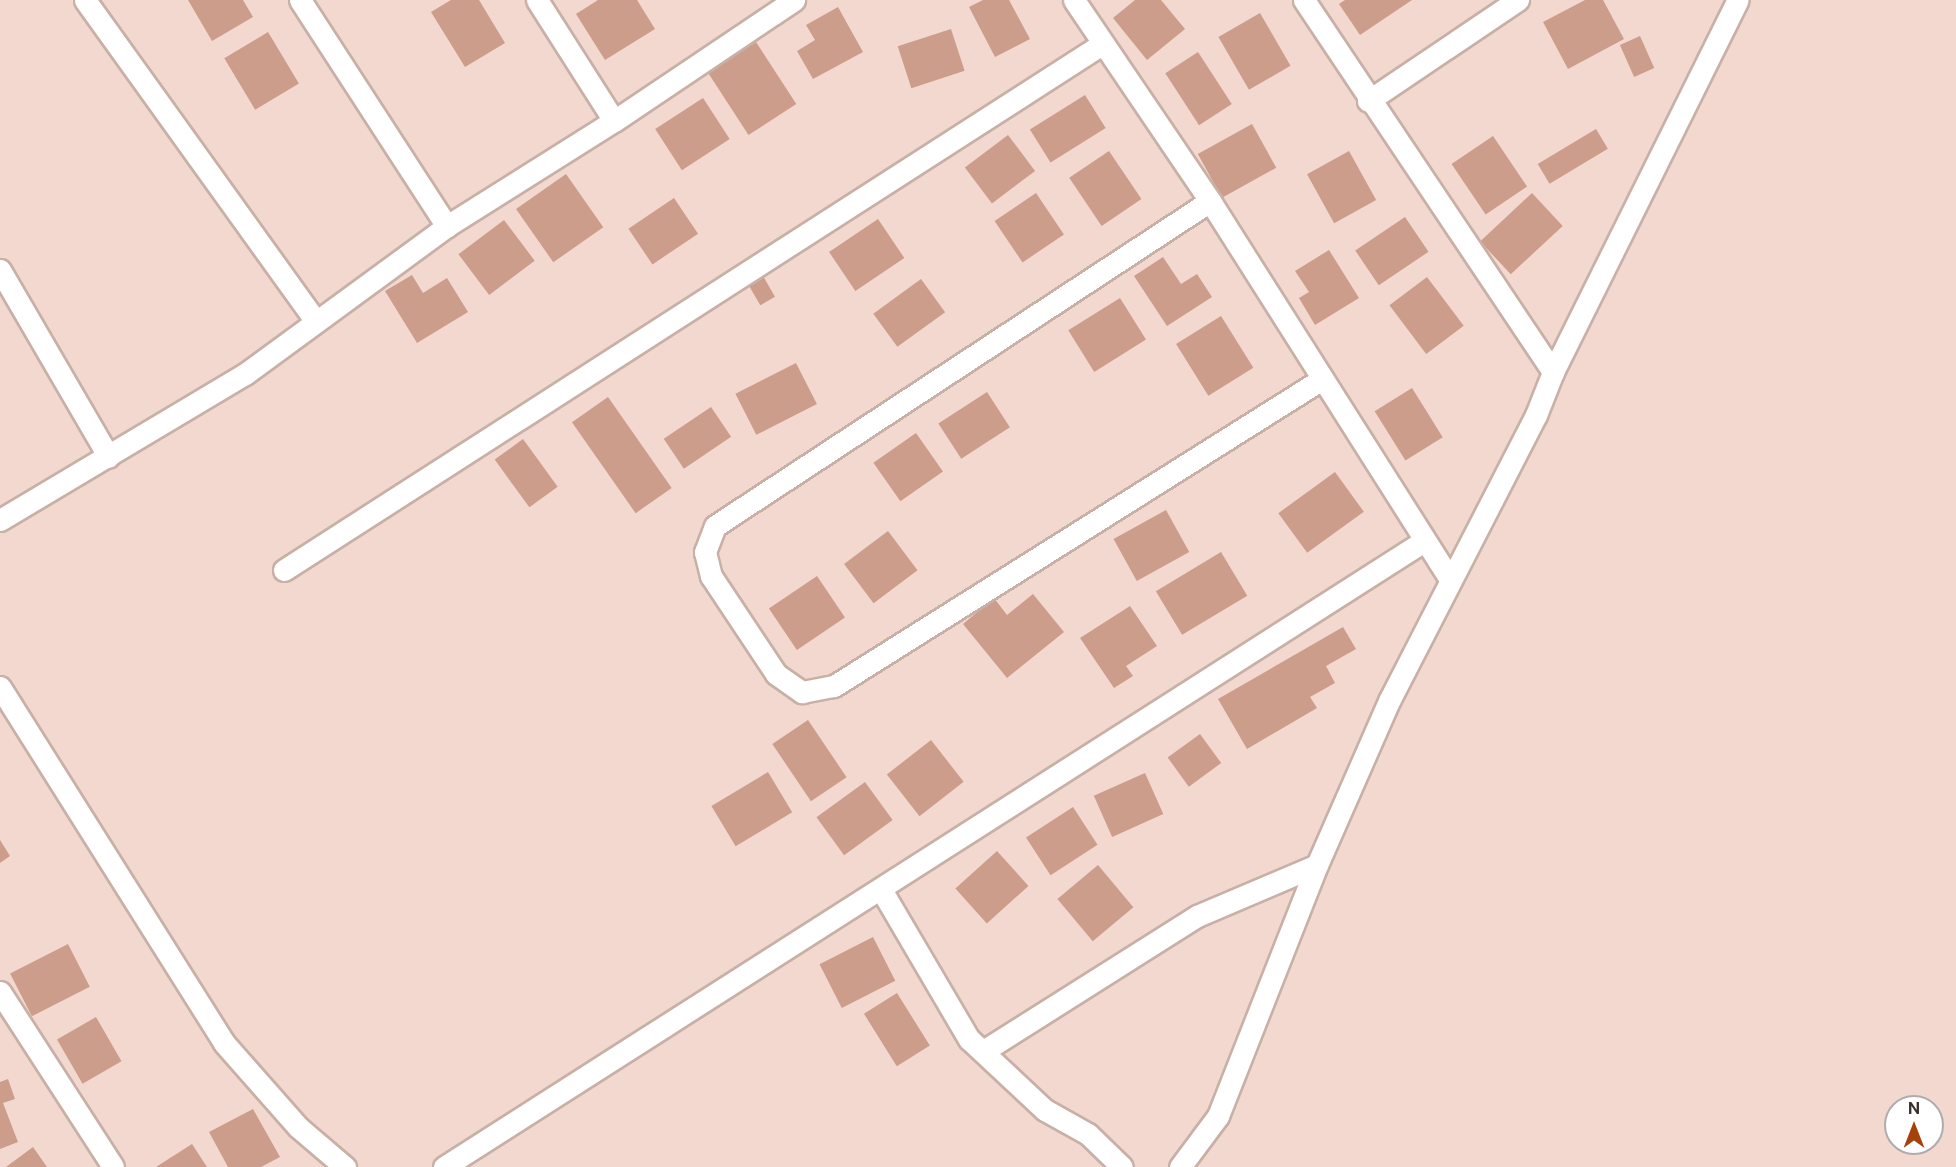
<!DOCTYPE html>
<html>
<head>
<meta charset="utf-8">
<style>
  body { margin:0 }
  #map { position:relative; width:1956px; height:1167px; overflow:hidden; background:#f2d8ce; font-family:"Public Sans",sans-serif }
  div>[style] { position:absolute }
  .building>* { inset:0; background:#cc9d8a; transform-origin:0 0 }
  .roads { filter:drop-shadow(2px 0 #c8b0a6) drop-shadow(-2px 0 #c8b0a6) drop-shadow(0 2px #c8b0a6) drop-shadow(0 -2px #c8b0a6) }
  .street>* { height:21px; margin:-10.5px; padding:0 10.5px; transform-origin:10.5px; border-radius:10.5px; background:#fff }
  span { translate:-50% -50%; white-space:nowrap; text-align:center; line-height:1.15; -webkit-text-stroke:4.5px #fff; paint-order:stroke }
  .north { position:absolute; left:1884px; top:1095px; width:60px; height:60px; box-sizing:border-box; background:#fff; border:2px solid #b0acab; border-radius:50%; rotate:0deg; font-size:16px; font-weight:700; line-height:24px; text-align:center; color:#3a302c }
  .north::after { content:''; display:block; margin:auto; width:21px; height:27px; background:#a5410a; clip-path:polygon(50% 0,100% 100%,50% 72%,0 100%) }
</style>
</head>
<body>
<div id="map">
  <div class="building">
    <div style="clip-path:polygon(188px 0,243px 0,253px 17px,212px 41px)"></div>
    <div style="clip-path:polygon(451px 0,479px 0,505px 43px,465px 67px,431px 12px)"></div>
    <div style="clip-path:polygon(598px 0,637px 0,655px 29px,605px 60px,576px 14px)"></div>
    <div style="clip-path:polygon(983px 0,1009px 0,1030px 39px,995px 57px,969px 7px)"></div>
    <div style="clip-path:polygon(1135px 0,1161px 0,1185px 29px,1147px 60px,1113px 18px)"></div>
    <div style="clip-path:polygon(1345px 0,1412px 0,1360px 35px,1339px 4px)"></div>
    <div style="clip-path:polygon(1585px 0,1603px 0,1624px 39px,1568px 69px,1543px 22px)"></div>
    <div style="clip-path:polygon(838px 7px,863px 52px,813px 79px,797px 51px,815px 40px,806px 25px)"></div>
    <div style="left:1260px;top:13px;width:61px;height:48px;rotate:60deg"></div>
    <div style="left:951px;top:29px;width:44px;height:56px;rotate:72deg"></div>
    <div style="left:268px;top:32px;width:60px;height:51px;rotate:59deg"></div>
    <div style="left:1640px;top:36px;width:35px;height:22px;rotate:66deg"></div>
    <div style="left:756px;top:42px;width:74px;height:57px;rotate:57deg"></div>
    <div style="left:1198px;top:52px;width:62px;height:39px;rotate:57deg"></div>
    <div style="left:1085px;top:95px;width:39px;height:65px;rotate:58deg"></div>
    <div style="left:703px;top:98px;width:49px;height:57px;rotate:57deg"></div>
    <div style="left:1252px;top:124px;width:50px;height:62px;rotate:61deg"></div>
    <div style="left:1596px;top:129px;width:23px;height:68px;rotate:59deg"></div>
    <div style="left:1008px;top:135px;width:45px;height:54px;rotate:53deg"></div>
    <div style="left:1493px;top:136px;width:61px;height:50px;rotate:56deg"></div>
    <div style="left:1109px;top:151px;width:58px;height:48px;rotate:56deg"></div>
    <div style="left:1349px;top:151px;width:56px;height:48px;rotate:61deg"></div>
    <div style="left:566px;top:174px;width:65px;height:61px;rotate:55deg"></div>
    <div style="left:1036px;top:193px;width:50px;height:50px;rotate:56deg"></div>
    <div style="left:1532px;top:193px;width:45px;height:71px;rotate:47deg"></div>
    <div style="left:674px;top:198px;width:43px;height:55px;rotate:56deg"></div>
    <div style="left:1405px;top:217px;width:42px;height:60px;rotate:56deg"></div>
    <div style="left:878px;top:219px;width:47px;height:59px;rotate:56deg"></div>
    <div style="left:504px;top:220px;width:51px;height:57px;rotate:53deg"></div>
    <div style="clip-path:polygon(1329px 250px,1359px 298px,1315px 325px,1299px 298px,1309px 292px,1295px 271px)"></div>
    <div style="clip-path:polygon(1163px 257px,1181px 284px,1197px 274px,1212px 297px,1167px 326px,1134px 276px)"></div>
    <div style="clip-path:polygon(412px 275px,423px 293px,447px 278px,468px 312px,417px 343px,385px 291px)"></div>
    <div style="left:763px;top:276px;width:24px;height:17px;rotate:60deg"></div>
    <div style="left:1427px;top:277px;width:61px;height:47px;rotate:53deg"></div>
    <div style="left:921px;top:279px;width:41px;height:59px;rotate:54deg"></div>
    <div style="left:1120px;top:298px;width:49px;height:61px;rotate:58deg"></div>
    <div style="left:1221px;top:316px;width:61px;height:53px;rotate:58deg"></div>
    <div style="left:796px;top:363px;width:46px;height:68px;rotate:63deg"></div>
    <div style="left:1412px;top:388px;width:58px;height:44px;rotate:58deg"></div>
    <div style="left:987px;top:392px;width:42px;height:58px;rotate:57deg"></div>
    <div style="left:608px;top:397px;width:111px;height:44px;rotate:55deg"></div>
    <div style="left:711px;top:407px;width:36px;height:57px;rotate:56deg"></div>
    <div style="left:916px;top:433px;width:47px;height:52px;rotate:55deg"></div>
    <div style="left:523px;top:439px;width:59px;height:35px;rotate:54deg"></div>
    <div style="left:1335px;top:472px;width:49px;height:70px;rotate:54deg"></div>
    <div style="left:1166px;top:510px;width:48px;height:60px;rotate:61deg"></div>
    <div style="left:888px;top:531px;width:49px;height:55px;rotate:53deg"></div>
    <div style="left:1221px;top:552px;width:51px;height:76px;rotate:59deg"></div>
    <div style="left:817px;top:576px;width:50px;height:58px;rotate:56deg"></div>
    <div style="clip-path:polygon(1033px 594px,1064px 632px,1007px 678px,963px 624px,994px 598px,1007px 615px)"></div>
    <div style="clip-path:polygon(1130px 606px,1157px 646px,1126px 666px,1133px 676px,1114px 688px,1080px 638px)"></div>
    <div style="clip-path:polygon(1343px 627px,1356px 649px,1326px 666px,1335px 683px,1310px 697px,1317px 708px,1247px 749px,1218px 699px)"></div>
    <div style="left:808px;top:720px;width:69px;height:43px;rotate:56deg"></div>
    <div style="left:1200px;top:734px;width:36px;height:40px;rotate:54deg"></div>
    <div style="left:931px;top:740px;width:53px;height:56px;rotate:52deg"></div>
    <div style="left:768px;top:772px;width:47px;height:66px;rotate:59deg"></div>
    <div style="left:1145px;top:773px;width:45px;height:56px;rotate:66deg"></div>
    <div style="left:865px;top:782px;width:47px;height:60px;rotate:54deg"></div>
    <div style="left:1073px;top:807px;width:45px;height:56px;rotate:57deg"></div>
    <div style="clip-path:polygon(0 840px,10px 856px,0 863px)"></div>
    <div style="left:997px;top:851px;width:47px;height:56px;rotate:48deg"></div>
    <div style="left:1098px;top:865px;width:55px;height:53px;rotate:50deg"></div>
    <div style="left:873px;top:937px;width:49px;height:60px;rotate:63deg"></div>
    <div style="left:68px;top:944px;width:48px;height:65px;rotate:63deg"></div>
    <div style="left:897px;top:993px;width:62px;height:39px;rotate:58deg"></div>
    <div style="left:96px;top:1017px;width:51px;height:45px;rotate:60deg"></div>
    <div style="clip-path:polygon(8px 1079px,15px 1099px,3px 1103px,18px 1142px,0 1149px,0 1082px)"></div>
    <div style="clip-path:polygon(253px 1109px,280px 1157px,261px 1167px,228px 1167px,209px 1132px)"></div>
    <div style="clip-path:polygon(192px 1144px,207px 1167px,156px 1167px)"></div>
    <div style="clip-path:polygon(33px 1147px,47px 1167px,6px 1167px)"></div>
  </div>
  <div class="roads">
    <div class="street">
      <div style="left:85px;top:0;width:395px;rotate:54.3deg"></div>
      <div style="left:300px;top:0;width:270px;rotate:57deg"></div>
      <div style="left:537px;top:0;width:143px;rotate:57.5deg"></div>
      <div style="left:1074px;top:0;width:243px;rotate:55.9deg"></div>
      <div style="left:1210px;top:201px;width:448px;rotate:57.6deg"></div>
      <div style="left:1304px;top:0;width:448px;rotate:56.2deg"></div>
      <div style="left:1368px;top:101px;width:181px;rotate:-34deg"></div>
      <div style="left:1210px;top:201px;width:592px;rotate:146.71deg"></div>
      <div style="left:715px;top:526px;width:28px;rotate:111deg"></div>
      <div style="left:705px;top:552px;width:25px;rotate:76deg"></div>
      <div style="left:711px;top:576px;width:118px;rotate:56.4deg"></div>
      <div style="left:776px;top:674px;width:32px;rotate:35deg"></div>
      <div style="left:802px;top:692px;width:33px;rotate:-11deg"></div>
      <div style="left:834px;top:686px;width:577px;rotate:-32.17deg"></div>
      <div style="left:0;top:270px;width:216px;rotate:59.8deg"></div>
      <div style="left:0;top:520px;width:285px;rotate:-30.8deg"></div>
      <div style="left:245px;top:374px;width:250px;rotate:-36.2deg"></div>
      <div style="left:447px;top:226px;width:197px;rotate:-32.2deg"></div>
      <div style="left:614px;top:121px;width:217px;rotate:-33.9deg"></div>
      <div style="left:284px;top:570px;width:973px;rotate:-32.74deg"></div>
      <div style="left:0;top:687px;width:421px;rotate:57.8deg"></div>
      <div style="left:224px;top:1043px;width:112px;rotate:48.6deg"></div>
      <div style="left:298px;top:1127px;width:62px;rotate:40.4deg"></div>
      <div style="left:882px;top:891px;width:172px;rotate:59.6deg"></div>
      <div style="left:969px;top:1039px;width:104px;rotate:43.1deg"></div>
      <div style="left:1045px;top:1110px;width:49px;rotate:29.2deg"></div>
      <div style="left:1088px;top:1134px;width:47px;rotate:44.1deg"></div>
      <div style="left:0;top:992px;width:208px;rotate:57.1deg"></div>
      <div style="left:985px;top:1050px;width:251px;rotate:-32.3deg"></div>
      <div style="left:1197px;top:916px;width:130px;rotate:-23deg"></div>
      <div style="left:444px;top:1167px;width:1163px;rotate:-32.57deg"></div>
      <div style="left:1180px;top:1167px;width:64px;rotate:-53.3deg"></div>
      <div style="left:1218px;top:1116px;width:270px;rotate:-68.5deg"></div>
      <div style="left:1317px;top:865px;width:181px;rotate:-66.3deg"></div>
      <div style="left:1390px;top:699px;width:319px;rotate:-62.8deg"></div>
      <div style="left:1536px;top:415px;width:46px;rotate:-68.4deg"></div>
      <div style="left:1553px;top:372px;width:415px;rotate:-63.6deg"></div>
    </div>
  </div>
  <div class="north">N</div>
</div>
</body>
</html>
